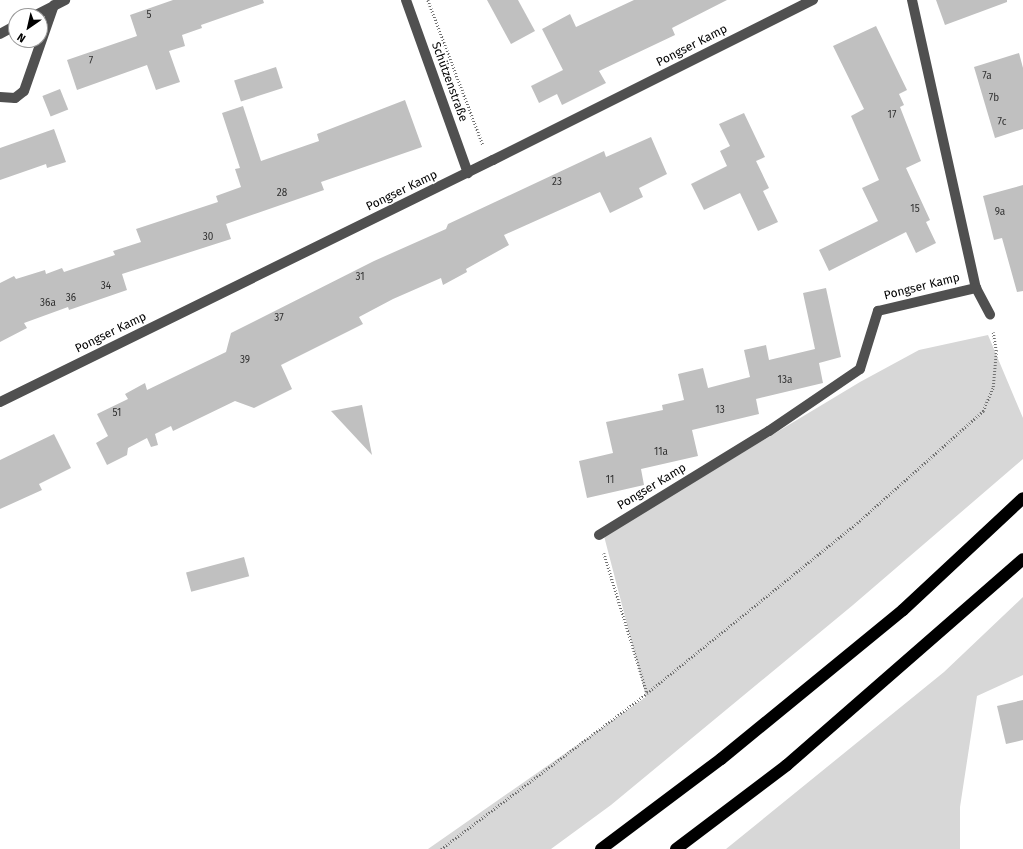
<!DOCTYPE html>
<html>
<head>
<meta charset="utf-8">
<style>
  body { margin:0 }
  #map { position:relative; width:1023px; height:849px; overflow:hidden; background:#fff; font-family:"Fira Sans",sans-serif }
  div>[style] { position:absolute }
  .green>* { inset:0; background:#d7d7d7 }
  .building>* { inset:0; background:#c0c0c0; transform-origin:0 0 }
  .path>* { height:2.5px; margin-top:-1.25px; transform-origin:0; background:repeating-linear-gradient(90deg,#727272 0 1px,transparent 0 3px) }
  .minor>* { height:10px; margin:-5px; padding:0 5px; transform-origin:5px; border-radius:5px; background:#505050 }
  .highway>* { height:12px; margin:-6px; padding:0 6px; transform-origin:6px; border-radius:6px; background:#000 }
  span { translate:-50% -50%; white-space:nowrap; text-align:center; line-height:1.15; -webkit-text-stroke:3.5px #fff; paint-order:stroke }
  .number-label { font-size:10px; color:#303030 }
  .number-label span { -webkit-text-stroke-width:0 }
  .street-label { font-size:12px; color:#000 }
  .north { position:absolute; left:8px; top:8px; width:40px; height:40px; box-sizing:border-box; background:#fff; border:1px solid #999; border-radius:50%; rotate:214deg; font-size:11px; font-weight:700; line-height:16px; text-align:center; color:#000 }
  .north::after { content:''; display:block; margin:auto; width:14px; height:18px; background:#000; clip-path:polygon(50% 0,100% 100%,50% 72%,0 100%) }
</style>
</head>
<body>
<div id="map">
  <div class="green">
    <div style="clip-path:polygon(988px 335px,1023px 418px,1023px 459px,853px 605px,611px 805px,551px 849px,428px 849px,646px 697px,604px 536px,860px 382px,919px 350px)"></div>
    <div style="clip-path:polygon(1023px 597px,1023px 675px,977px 696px,960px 807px,960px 849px,726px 849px,944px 672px)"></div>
  </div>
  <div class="building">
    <div style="clip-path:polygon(173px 0,263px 0,264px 3px,201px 25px,202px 28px,182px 35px,185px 46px,169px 51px,180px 82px,156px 90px,147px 65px,77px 90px,67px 60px,137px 36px,130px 15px)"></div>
    <div style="clip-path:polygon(487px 0,518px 0,535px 31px,511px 44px)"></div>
    <div style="clip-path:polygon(634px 0,727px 0,672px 28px,675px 35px,599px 71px,606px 83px,562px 105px,557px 94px,539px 103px,531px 86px,563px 70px,542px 29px,570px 14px,576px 27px)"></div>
    <div style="clip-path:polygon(936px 0,1007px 0,1007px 2px,945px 25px)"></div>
    <div style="clip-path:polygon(876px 26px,907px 90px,899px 94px,904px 105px,900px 107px,921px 161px,906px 168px,930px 220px,926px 222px,936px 243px,916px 253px,906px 232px,829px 271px,819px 250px,878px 221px,862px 188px,879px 180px,851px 116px,864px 109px,833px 46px)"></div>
    <div style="clip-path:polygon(1019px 53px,1023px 68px,1023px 129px,995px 138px,974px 67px)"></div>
    <div style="left:276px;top:67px;width:22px;height:44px;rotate:72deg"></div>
    <div style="left:60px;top:89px;width:22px;height:19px;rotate:68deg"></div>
    <div style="clip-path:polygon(405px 100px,422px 147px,321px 182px,324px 190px,226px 224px,231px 239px,122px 274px,127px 290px,69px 310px,68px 307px,24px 323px,27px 328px,0 342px,0 283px,14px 276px,16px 279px,45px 270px,46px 274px,62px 268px,64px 272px,115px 255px,113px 251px,141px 242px,136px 229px,218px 202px,216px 196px,241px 187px,235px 169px,240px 168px,222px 113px,243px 106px,261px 161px,319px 141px,317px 134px)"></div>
    <div style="clip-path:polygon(744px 113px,765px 157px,756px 161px,769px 188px,763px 191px,778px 222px,758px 231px,740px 193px,704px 210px,691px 184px,727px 166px,720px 151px,730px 146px,719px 124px)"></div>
    <div style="clip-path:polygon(54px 129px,66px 162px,47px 168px,46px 164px,0 180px,0 148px)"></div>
    <div style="clip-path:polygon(651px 137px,667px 174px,639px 188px,643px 197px,610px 213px,600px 192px,504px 235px,509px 245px,466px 269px,467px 272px,443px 285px,441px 278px,393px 299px,359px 317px,363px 324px,281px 365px,292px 389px,254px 408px,235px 401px,173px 431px,171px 426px,155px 434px,158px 445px,151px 447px,147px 438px,128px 448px,127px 455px,107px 465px,96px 443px,108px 436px,97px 414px,128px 399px,125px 394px,145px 383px,147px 390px,226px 352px,231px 333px,374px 261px,446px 229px,448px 224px,604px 151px,606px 157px)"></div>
    <div style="clip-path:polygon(1023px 185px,1023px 291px,1017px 292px,1002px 238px,994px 240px,983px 196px)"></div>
    <div style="clip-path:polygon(826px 288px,841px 357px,819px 363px,823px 383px,756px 399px,759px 414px,692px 430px,698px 456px,641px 469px,644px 485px,587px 498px,579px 461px,613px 453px,606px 422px,663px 410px,662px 405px,684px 400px,678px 374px,703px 368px,708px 388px,750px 377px,744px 350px,766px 345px,769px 360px,815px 349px,803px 293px)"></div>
    <div style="clip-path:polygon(362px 405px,372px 455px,331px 411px)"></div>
    <div style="clip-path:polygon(54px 434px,71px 468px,39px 484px,42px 490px,0 509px,0 460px)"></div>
    <div style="left:244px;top:557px;width:20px;height:60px;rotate:75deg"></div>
    <div style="clip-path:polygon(1023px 700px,1023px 740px,1006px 744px,997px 706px)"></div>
  </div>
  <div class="path">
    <div style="left:428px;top:0;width:155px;rotate:69.2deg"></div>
    <div style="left:604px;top:553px;width:146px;rotate:72.9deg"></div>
    <div style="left:441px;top:849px;width:258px;rotate:-37.1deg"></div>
    <div style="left:647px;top:693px;width:270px;rotate:-39deg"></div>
    <div style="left:857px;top:523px;width:169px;rotate:-41.6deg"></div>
    <div style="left:983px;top:411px;width:26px;rotate:-67deg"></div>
    <div style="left:993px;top:387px;width:36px;rotate:-85deg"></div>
    <div style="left:996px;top:351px;width:19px;rotate:-99deg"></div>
  </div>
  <div class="minor">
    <div style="left:406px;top:0;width:184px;rotate:70.3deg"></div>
    <div style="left:912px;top:0;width:295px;rotate:77.5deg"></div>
    <div style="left:976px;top:288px;width:30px;rotate:62deg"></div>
    <div style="left:34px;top:16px;width:35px;rotate:-27deg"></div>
    <div style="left:0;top:34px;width:18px;rotate:-29deg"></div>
    <div style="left:0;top:97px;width:15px;rotate:4deg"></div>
    <div style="left:15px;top:98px;width:11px;rotate:-38deg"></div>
    <div style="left:24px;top:91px;width:91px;rotate:-70.8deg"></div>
    <div style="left:0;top:402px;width:549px;rotate:-26.15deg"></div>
    <div style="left:493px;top:160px;width:358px;rotate:-26.6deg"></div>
    <div style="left:599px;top:535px;width:199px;rotate:-31.5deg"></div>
    <div style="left:769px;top:431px;width:110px;rotate:-34.3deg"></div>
    <div style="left:860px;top:369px;width:61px;rotate:-72.8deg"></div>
    <div style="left:878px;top:311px;width:101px;rotate:-13.2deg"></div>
  </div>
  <div class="highway">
    <div style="left:601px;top:849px;width:150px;rotate:-36.9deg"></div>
    <div style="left:721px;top:759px;width:235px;rotate:-39.3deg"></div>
    <div style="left:903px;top:610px;width:164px;rotate:-43deg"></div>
    <div style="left:676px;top:849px;width:139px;rotate:-37.1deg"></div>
    <div style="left:787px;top:765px;width:313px;rotate:-41.1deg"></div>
  </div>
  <div class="number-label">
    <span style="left:149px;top:16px">5</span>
    <span style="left:91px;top:62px">7</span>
    <span style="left:987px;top:77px">7a</span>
    <span style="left:994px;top:99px">7b</span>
    <span style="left:892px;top:116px">17</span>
    <span style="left:1002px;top:123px">7c</span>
    <span style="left:557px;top:183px">23</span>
    <span style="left:282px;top:194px">28</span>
    <span style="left:915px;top:210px">15</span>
    <span style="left:1000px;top:213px">9a</span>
    <span style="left:208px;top:238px">30</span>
    <span style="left:360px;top:278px">31</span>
    <span style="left:106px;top:287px">34</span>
    <span style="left:71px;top:299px">36</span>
    <span style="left:48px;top:304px">36a</span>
    <span style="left:279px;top:319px">37</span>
    <span style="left:245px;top:361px">39</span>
    <span style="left:785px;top:381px">13a</span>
    <span style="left:720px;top:411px">13</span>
    <span style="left:117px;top:414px">51</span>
    <span style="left:661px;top:453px">11a</span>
    <span style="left:610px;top:481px">11</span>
  </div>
  <div class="street-label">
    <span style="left:692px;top:46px;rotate:-27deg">Pongser Kamp</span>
    <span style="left:449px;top:82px;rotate:70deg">Schützenstraße</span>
    <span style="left:402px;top:191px;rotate:-26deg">Pongser Kamp</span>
    <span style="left:922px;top:287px;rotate:-14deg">Pongser Kamp</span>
    <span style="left:111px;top:333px;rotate:-26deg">Pongser Kamp</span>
    <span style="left:652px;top:487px;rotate:-31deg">Pongser Kamp</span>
  </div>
  <div class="north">N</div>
</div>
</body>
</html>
